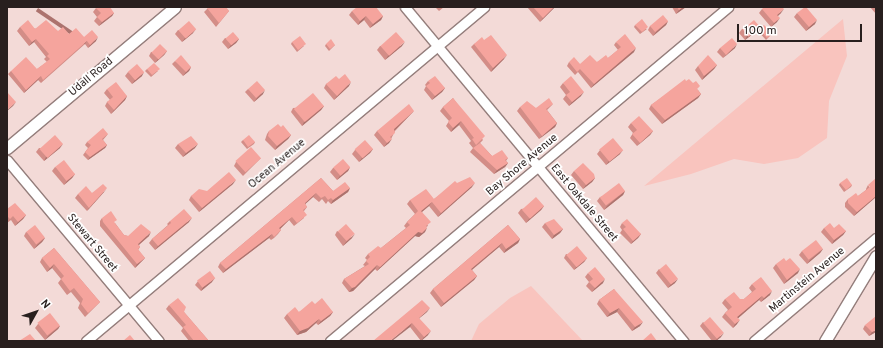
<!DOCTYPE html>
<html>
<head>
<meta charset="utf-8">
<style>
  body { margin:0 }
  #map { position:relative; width:883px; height:348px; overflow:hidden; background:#f3dad7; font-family:Overpass,sans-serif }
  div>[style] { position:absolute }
  .green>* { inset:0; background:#f9c4be }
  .roads { filter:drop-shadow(1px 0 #947e7c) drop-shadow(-1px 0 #947e7c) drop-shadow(0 1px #947e7c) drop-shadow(0 -1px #947e7c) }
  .minor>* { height:9px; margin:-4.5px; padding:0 4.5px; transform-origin:4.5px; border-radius:4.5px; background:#fff }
  .tertiary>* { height:11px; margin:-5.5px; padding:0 5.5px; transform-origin:5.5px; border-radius:5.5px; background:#fff }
  .wall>* { inset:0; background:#d38d87 }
  .shaded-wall>* { inset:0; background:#ac736e; transform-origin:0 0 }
  .building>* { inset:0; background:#f5a49d; transform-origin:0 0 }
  span { translate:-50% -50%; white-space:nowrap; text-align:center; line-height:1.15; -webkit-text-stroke:3.5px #fff; paint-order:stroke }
  .street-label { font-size:11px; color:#281f1e }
  .frame { position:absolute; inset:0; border:8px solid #281f1e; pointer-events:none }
  .north { position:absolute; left:16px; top:292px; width:40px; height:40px; -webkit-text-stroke:3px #fff; paint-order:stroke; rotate:50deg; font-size:11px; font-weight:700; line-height:16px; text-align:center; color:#281f1e }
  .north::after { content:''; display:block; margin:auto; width:14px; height:18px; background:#281f1e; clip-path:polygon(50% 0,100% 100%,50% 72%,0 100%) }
  .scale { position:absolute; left:737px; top:24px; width:125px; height:18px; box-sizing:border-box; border:2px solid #281f1e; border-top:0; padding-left:5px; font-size:12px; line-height:14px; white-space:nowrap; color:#281f1e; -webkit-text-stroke:3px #fff; paint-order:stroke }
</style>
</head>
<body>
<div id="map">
  <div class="green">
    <div style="clip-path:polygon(843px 19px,847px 56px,829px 101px,827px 138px,798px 158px,764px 164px,734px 159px,691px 174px,644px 186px)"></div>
    <div style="clip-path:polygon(531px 286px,583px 341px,471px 341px,479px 324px,510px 298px)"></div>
  </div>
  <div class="roads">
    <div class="minor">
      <div style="left:405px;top:7px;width:435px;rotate:50.2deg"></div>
      <div style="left:7px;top:160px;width:236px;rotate:50deg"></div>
      <div style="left:86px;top:341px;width:520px;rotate:-40deg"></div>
      <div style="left:330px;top:341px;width:520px;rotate:-40deg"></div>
      <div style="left:754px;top:341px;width:160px;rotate:-40.2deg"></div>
    </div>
    <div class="tertiary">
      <div style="left:7px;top:148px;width:219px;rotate:-40deg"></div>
      <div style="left:825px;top:341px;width:99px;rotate:-59deg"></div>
    </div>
  </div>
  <div class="wall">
    <div style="clip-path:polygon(209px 7px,227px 7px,226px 8px,229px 11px,216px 27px,204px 12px)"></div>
    <div style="clip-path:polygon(435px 7px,444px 7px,439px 11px)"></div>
    <div style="clip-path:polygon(527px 7px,555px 7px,540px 22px)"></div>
    <div style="clip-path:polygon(672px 7px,686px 7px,676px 14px)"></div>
    <div style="clip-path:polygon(870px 7px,876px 7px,876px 14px)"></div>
    <div style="clip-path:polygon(96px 8px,114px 13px,112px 16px,99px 26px,94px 21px,97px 17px,93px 12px)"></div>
    <div style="clip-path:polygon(762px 9px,781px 13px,778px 16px,777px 22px,771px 27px,759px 13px)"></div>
    <div style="clip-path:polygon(352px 11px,383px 16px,381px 20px,370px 28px,364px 20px,358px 25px,349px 15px)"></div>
    <div style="clip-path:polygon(797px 13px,815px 24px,806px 31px,794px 17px)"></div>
    <div style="clip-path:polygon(668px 21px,666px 25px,653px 36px,648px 30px,650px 26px)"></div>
    <div style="clip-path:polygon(635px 25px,647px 29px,640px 34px,634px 27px)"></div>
    <div style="clip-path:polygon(20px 27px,58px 31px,69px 34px,84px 37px,96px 41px,88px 48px,85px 44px,41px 83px,38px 80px,24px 93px,8px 74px,11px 71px,37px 69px,47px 62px,44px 59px,46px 57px,34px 42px,29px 46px,17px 31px)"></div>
    <div style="clip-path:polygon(760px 27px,757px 31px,745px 40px,739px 33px,742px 29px)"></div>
    <div style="clip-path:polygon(759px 29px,771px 35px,766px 40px,758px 31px)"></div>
    <div style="clip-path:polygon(178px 30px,193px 33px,182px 42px,175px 34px)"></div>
    <div style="clip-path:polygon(225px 38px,239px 39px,236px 43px,228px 49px,222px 42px)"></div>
    <div style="clip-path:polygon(484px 40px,504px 59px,491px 72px,471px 47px,474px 44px)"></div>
    <div style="clip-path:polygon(292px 42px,304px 46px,297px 52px,291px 44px)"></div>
    <div style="clip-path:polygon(616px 42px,634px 52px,591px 88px,578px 72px,575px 75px,567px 66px,569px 62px,580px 64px,597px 62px,608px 58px,618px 50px,614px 45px)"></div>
    <div style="clip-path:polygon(326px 44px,335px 45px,329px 51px,325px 46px)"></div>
    <div style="clip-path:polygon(380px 46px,402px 46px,385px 60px,377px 50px)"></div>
    <div style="clip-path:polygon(720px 48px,735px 48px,723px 58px,717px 52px)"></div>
    <div style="clip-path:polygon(167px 51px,164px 55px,155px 63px,149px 56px,151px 52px)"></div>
    <div style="clip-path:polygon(175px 61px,191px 67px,189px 71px,183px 76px,172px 64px)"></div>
    <div style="clip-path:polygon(717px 65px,714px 69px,702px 80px,695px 70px,698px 66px)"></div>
    <div style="clip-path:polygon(147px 69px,158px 71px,151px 77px,145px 71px)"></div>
    <div style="clip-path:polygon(128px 72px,142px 76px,132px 84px,125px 76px)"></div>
    <div style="clip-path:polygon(339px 79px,349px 86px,334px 100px,324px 88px,326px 84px)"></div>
    <div style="clip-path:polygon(428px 81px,445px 88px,442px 92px,432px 100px,424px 90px,426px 86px,425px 85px)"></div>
    <div style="clip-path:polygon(686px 81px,698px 90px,701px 94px,698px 98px,662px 124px,649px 109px,651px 105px)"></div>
    <div style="clip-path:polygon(563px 83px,581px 96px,569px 106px,563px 99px,566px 95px,560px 87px)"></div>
    <div style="clip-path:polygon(107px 89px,127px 96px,125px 100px,111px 114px,105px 106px,107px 102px,110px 100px,104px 93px)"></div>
    <div style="clip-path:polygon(248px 89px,263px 94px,254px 102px,245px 92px)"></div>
    <div style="clip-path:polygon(453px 98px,483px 140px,480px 143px,492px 156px,508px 158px,506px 161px,508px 163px,505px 167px,494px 174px,470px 152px,473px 148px,469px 143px,471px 141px,459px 125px,451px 132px,446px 126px,449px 121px,440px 111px,443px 107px)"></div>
    <div style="clip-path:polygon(553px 104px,547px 110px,557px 123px,555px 127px,539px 139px,517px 111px,520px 107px,536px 108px)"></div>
    <div style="clip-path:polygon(324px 106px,321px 110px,302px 126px,291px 112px,293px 108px)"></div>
    <div style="clip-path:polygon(414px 111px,411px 114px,395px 131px,389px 143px,384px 147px,374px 135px,377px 131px)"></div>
    <div style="clip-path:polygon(631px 123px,653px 131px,650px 135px,637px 146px,630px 138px,633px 133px,628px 127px)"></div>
    <div style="clip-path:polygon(281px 127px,291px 135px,288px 139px,275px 150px,265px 140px,267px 134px,269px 131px)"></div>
    <div style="clip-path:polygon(108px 134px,103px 140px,107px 145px,105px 148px,88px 160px,83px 155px,88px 148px,85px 145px,87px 142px)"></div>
    <div style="clip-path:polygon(243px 140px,255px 142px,254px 144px,247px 149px,241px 142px)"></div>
    <div style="clip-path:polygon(178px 144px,195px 148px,183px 157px,175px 148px)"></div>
    <div style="clip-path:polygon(39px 148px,60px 148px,44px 161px,36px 152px)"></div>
    <div style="clip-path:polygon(373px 149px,370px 153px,359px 162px,352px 154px,355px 150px)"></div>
    <div style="clip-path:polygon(600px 150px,620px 154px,606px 165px,597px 154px)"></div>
    <div style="clip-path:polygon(261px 158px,243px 176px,234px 166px,236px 162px)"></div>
    <div style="clip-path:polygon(55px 167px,75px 174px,72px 178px,64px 185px,52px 171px)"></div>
    <div style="clip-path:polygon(350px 167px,348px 171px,337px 180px,330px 172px,333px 168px)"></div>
    <div style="clip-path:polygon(574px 171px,595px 178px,592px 182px,583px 189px,571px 175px)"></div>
    <div style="clip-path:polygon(321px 178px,333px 191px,350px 188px,348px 192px,331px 204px,328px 201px,326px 204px,322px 199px,319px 202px,313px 197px,305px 204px,307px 207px,304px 211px,304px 218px,294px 226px,289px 220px,280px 229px,281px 230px,278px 234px,274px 238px,271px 240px,269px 238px,223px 273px,218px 267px,220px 263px)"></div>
    <div style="clip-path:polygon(457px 183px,472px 187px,438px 217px,429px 206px,422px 212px,428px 226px,426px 227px,425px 232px,419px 237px,415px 236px,377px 271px,375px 269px,353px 291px,349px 292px,342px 283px,344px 279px,365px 266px,363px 265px,367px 260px,365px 258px,368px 254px,381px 248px,406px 228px,404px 226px,407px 222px,415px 214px,407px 204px,410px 200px,434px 199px)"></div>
    <div style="clip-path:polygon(840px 183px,852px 185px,851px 187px,844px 192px,839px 185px)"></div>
    <div style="clip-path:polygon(233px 184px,199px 212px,189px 200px,191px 196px)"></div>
    <div style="clip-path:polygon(868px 185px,876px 197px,854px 216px,845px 207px,845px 203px,848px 199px,858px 196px,866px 190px,866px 189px)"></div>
    <div style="clip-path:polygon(625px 191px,623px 195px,604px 210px,597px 201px,600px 197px)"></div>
    <div style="clip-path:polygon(104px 192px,87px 211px,75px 198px,78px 194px)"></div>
    <div style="clip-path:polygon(544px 206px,541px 210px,526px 223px,518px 213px,521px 209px)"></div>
    <div style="clip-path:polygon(7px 209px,26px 215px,23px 219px,15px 226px,11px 220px,7px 223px)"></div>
    <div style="clip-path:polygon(102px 218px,115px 223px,124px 235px,128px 236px,149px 236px,139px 245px,140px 247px,138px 250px,145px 258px,135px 268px,100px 226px,100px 221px)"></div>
    <div style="clip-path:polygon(170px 221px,189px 222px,155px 250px,149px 243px,152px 239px,168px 225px,167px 224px)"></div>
    <div style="clip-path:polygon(545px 223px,563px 229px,560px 233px,552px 239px,542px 227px)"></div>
    <div style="clip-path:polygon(622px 223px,641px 234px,638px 238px,631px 244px,620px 233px,622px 230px,620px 227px)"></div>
    <div style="clip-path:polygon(508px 225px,520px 239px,518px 243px,504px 253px,499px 247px,472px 270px,477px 276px,474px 280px,441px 307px,430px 293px,433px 289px)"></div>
    <div style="clip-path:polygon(824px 228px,834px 228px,846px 231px,843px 235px,832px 244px,821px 232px)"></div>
    <div style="clip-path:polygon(337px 231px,352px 238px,343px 246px,335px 235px)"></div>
    <div style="clip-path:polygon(26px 232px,45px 238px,42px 242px,34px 249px,24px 236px)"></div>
    <div style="clip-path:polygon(54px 248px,100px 302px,85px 317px,78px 308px,80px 303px,71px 292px,67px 295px,58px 283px,61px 279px,52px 268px,47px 272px,40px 262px,42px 258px)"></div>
    <div style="clip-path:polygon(823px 249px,820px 253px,807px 264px,799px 255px,802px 251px)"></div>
    <div style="clip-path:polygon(566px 254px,587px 258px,584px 262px,574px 270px,564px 258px)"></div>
    <div style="clip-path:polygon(776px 264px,798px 273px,784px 284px,773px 268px)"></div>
    <div style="clip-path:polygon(659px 269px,675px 283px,668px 288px,656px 273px)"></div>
    <div style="clip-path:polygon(588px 273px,603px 283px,592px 292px,586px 286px,589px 282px,585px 277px)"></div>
    <div style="clip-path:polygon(198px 281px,212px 282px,201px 291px,195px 285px)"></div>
    <div style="clip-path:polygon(752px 284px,770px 295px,761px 302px,759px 300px,738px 318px,737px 324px,733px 328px,722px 317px,725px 313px,728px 310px,722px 303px,725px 299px,744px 299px,752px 292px,749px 288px)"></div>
    <div style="clip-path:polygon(614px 289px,640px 326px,632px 331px,617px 312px,607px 317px,597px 304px,599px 300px)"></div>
    <div style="clip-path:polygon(315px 304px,333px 312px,330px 316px,318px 325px,316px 323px,306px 332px,297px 335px,284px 318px,287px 314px,299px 312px)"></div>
    <div style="clip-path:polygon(169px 305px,184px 312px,209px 341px,189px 341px,181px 331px,183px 328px,166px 309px)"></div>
    <div style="clip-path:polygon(427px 312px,419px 318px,428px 335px,421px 341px,410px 327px,373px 341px)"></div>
    <div style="clip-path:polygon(703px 322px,721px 337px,716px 341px,712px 341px,700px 326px)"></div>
    <div style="clip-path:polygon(38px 324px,60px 326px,58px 329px,45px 340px,35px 328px)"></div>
    <div style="clip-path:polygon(865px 325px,876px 332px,869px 336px,863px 329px)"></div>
  </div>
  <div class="shaded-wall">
    <div style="clip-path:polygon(554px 7px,555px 7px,540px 22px,543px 18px)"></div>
    <div style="clip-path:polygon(683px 7px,686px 7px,676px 14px,679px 10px)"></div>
    <div style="clip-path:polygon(784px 9px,781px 13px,774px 19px,777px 15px)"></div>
    <div style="clip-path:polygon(114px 13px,112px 16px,99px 26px,102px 22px)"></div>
    <div style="clip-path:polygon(366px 16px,364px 20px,358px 25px,360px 21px)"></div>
    <div style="clip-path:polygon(383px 16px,381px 20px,370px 28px,373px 24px)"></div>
    <div style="clip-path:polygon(780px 18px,777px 22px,771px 27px,774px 23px)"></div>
    <div style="clip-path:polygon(817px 20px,815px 24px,806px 31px,809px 27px)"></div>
    <div style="clip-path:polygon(668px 21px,666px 25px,653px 36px,656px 32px)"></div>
    <div style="clip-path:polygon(760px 27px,757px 31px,745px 40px,747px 36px)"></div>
    <div style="clip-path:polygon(196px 29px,193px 33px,182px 42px,185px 38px)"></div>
    <div style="clip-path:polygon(98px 37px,96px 41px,88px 48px,90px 45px)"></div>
    <div style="clip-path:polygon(36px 39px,34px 42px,29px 46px,32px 42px)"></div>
    <div style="clip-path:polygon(239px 39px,236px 43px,228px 49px,231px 45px)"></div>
    <div style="left:87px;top:41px;width:4px;height:59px;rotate:124deg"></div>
    <div style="clip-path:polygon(405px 42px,402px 46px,385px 60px,388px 56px)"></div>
    <div style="clip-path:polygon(737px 44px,735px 48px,723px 58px)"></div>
    <div style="clip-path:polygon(636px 48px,634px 52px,591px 88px,594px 84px)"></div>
    <div style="clip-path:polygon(167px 51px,164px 55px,155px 63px,158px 59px)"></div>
    <div style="clip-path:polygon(507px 55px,504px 59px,491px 72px,493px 68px)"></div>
    <div style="clip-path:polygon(717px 65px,714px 69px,702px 80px,704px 76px)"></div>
    <div style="clip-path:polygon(191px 67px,189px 71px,183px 76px,186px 72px)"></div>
    <div style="clip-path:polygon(144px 72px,142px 76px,132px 84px,135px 80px)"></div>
    <div style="clip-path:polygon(41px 76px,38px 80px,24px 93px,26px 90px)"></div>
    <div style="clip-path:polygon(351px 82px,349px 86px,334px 100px,337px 96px)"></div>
    <div style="clip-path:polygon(445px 88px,442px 92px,432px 100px,435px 96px)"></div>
    <div style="clip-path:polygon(265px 90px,263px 94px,254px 102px,257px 98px)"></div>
    <div style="clip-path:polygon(584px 92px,581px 96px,569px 106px,572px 102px)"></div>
    <div style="clip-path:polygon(701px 94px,698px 98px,662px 124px,665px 120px)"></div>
    <div style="clip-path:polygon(127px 96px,125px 100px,111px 114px,114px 110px)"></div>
    <div style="clip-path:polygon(16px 102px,13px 106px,7px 111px,7px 110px)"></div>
    <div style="clip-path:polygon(324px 106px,321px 110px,302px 126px,304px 122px)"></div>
    <div style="clip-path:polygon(414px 111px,392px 133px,394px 129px)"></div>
    <div style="clip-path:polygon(461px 121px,459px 125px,451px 132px,453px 128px)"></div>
    <div style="clip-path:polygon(557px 123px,555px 127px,539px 139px,542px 136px)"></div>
    <div style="clip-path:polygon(653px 131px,650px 135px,637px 146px,640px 143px)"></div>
    <div style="clip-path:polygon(291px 135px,288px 139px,275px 150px,277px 146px)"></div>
    <div style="clip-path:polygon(392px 139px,389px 143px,384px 147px,387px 143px)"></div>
    <div style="clip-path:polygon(63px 144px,60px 148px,44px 161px,46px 157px)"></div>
    <div style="clip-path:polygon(198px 144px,195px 148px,183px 157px,186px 153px)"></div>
    <div style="clip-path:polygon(107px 145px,105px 148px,88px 160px,90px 157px)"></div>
    <div style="clip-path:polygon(373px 149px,370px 153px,359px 162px,362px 158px)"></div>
    <div style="clip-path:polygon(623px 150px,620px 154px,606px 165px,609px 161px)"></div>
    <div style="clip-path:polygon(508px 163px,505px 167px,494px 174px,497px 170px)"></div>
    <div style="clip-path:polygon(350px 167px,348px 171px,337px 180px,340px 176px)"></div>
    <div style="clip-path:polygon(75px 174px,72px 178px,64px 185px,67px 181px)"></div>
    <div style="clip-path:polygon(595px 178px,592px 182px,583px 189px,586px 185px)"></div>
    <div style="clip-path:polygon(236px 180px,233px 184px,199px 212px,202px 208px)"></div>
    <div style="clip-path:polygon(475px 183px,472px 187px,438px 217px,441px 213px)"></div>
    <div style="clip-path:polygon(107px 188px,104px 192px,87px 211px,89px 208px)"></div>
    <div style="clip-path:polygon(350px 188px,348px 192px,331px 204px,333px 200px)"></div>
    <div style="clip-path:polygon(625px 191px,623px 195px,604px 210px,607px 206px)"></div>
    <div style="clip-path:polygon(316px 193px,313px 197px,302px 207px,305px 203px)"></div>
    <div style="clip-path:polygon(876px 196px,876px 197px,854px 216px,857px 212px)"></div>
    <div style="clip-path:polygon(432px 202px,429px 206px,418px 215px,421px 211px)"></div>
    <div style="clip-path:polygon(544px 206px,541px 210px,526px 223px,529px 219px)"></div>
    <div style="clip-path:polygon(26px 215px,23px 219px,15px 226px,18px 222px)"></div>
    <div style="clip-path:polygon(292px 217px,277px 232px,279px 228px)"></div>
    <div style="clip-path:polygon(192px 218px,189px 222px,155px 250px,158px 246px)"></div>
    <div style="clip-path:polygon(427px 228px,425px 232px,419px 237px,415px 236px,377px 271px,380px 267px,418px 232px)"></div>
    <div style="clip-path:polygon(563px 229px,560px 233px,552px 239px,554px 235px)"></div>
    <div style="clip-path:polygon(846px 231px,843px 235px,832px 244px,834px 240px)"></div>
    <div style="clip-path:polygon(151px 232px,149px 236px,135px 248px,138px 244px)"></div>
    <div style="clip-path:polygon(272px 234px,269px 238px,223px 273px,226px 269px)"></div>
    <div style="clip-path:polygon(355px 234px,352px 238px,343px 246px,346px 242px)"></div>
    <div style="clip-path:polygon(641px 234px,638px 238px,631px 244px,633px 241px)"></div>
    <div style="clip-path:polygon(45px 238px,42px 242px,34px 249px,37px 245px)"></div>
    <div style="clip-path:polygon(520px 239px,518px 243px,504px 253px,506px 249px)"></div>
    <div style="clip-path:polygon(502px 243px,499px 247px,468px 273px,471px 269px)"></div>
    <div style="clip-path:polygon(823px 249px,820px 253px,807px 264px,810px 260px)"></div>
    <div style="clip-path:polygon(145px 258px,135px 268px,137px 264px)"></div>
    <div style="clip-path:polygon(587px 258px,584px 262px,574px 270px,577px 266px)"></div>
    <div style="clip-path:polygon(54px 264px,52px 268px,47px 272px,50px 268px)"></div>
    <div style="clip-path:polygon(377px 265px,375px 269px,353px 291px,349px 292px,352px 288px)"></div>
    <div style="clip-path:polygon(800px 269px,798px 273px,784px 284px,787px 280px)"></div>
    <div style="clip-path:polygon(477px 276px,474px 280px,441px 307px,444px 303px)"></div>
    <div style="clip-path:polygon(215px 278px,212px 282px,201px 291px,203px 287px)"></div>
    <div style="clip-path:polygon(605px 279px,603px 283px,592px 292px,595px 288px)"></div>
    <div style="clip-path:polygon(678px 279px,675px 283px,668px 288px,671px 284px)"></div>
    <div style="clip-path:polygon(772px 291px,770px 295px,761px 302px,764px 298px)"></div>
    <div style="clip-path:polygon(762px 296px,759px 300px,735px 321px,737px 317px)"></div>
    <div style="clip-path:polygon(430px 308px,427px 312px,416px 321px,419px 318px)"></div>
    <div style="clip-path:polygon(619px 308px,617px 312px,607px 317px,610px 313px)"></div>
    <div style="clip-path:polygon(333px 312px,330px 316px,318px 325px,321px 321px)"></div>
    <div style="clip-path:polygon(319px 319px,316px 323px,306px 332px,297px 335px,300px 331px)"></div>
    <div style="clip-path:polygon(740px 320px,737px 324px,733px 328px,735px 324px)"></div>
    <div style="clip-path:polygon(643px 322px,640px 326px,632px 331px,635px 327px)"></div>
    <div style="clip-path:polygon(412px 323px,410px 327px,392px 341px,390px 341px)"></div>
    <div style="clip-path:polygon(60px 326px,58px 329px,45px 340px,48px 336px)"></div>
    <div style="clip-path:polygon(876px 330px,876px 332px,869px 336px,872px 332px)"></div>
    <div style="clip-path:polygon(431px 331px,428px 335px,421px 341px,424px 337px)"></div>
    <div style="clip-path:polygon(724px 333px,721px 337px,716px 341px,715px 341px,717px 339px)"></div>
  </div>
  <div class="building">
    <div style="clip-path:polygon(97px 7px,110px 7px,114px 13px,102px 22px,97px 17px,101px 13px,96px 8px)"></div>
    <div style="clip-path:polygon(209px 7px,226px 7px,229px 11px,219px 23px,207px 8px)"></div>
    <div style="clip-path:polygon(357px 7px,376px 7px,383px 16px,373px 24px,366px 16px,360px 21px,352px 11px)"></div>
    <div style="clip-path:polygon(533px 7px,554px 7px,543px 18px)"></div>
    <div style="clip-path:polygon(677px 7px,683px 7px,679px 10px)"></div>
    <div style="clip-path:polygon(764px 7px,782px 7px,784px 9px,777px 15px,780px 18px,774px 23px,762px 9px)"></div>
    <div style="clip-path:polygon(805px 7px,806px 7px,817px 20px,809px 27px,797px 13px)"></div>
    <div style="left:663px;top:15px;width:8px;height:17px;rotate:50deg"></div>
    <div style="clip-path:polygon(642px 19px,648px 27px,642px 32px,635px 25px)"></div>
    <div style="clip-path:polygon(28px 20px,35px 29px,46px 20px,58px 31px,63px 27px,69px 34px,76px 28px,84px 37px,92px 30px,98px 37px,90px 45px,87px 41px,43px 80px,41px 76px,26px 90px,11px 71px,26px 57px,37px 69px,50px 59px,47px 56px,49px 54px,36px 39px,32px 42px,20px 27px)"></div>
    <div style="left:754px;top:20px;width:9px;height:15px;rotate:49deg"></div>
    <div style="left:189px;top:21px;width:11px;height:14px;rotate:49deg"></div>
    <div style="clip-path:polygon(764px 25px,772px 33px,767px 38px,759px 29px)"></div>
    <div style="left:233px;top:32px;width:9px;height:10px;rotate:49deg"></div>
    <div style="left:396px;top:32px;width:13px;height:21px;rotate:48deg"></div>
    <div style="clip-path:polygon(625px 34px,636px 48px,594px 84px,580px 69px,577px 72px,569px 62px,574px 57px,580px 64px,590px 55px,597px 62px,606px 55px,608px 58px,621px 47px,616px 42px)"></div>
    <div style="clip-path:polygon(491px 35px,507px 55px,493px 68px,474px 44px,482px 37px,484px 40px)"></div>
    <div style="left:300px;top:36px;width:10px;height:10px;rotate:53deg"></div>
    <div style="clip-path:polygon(732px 38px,737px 44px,726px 55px,720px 48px)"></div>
    <div style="clip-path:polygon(331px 39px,335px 45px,330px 49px,326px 44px)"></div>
    <div style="left:160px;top:44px;width:10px;height:12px;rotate:45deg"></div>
    <div style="clip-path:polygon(181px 55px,191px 67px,186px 72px,175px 61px)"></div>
    <div style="clip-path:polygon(708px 55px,717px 65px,704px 76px,698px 66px)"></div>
    <div style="clip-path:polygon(154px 63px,160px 69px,152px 75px,147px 69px)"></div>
    <div style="left:137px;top:64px;width:11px;height:12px;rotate:49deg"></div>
    <div style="clip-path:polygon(345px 74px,351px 82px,337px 96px,326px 84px,336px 76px,339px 79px)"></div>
    <div style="clip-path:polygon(435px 76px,445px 88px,435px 96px,426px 86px,430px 83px,428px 81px)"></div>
    <div style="clip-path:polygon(571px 76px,584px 92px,572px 102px,566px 95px,570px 92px,563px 83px)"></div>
    <div style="clip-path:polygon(685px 79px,686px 81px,689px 79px,693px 83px,696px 81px,700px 86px,697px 89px,701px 94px,665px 120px,651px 105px)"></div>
    <div style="left:257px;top:81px;width:12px;height:12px;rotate:48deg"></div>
    <div style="clip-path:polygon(116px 82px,127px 96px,114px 110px,107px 102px,113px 97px,107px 89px)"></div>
    <div style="clip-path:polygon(7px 92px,16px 102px,7px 110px)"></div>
    <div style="left:313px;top:93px;width:17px;height:25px;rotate:50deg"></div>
    <div style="clip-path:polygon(453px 98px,485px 136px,476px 145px,472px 139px,474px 138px,461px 121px,453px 128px,448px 122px,452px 118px,443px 107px)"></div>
    <div style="clip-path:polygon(549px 98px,553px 104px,546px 109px,557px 123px,542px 136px,520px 107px,527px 101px,536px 108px)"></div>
    <div style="clip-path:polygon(409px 104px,414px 111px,394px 129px,395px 133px,390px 137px,392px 139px,387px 143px,377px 131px)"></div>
    <div style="clip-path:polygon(639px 116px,653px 131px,640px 143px,632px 134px,637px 130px,631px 123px)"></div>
    <div style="clip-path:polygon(278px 124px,281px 127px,283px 125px,291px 135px,277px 146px,268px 136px,269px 131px)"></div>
    <div style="clip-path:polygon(103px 128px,108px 134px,102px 139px,107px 145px,90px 157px,85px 152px,91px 145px,87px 142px)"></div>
    <div style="left:55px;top:135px;width:12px;height:21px;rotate:48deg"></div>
    <div style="clip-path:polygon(249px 135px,255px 142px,248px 147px,243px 140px)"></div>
    <div style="clip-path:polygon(191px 136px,198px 144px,186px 153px,178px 144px)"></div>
    <div style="left:613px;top:138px;width:16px;height:18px;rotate:50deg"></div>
    <div style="left:365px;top:140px;width:12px;height:14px;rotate:48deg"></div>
    <div style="clip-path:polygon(480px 143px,492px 156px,502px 150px,508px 158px,505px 160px,508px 163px,497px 170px,473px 148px)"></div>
    <div style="left:251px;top:147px;width:15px;height:21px;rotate:48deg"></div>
    <div style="left:343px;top:159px;width:11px;height:13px;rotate:49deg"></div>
    <div style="left:64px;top:160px;width:18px;height:11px;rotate:52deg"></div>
    <div style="clip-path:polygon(583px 163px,594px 174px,595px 178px,586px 185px,574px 171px)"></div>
    <div style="clip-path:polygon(229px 172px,236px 180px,202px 208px,191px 196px,199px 189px,207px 191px)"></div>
    <div style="clip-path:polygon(470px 177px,475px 183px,441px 213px,432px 202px,421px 211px,431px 222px,426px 226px,427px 228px,422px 233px,418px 232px,380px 267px,377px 265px,355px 287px,352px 288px,344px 279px,369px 264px,366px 261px,370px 257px,368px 254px,378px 246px,381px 248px,410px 225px,407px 222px,418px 211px,410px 200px,426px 189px,434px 199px,455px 181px,457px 183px)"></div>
    <div style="clip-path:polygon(321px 178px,333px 191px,345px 182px,350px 188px,333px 200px,331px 198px,328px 200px,325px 196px,321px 198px,316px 193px,305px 203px,307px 207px,303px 210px,307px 215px,297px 223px,292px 217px,279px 228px,281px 230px,274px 237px,272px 234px,226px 269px,220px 263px)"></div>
    <div style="clip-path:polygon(847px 178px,852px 185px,846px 190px,840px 183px)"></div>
    <div style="clip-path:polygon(876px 178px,876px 196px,857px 212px,848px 203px,848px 199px,856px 193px,858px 196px,870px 187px,868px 185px)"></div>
    <div style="left:619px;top:183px;width:10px;height:24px;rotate:53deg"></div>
    <div style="clip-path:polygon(103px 184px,107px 188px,89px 208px,78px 194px,86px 186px,92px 193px)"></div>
    <div style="left:536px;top:197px;width:12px;height:19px;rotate:48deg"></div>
    <div style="clip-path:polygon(15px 203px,26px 215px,18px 222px,13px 216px,10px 219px,7px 216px,7px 209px)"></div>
    <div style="clip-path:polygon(184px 209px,192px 218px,158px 246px,152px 239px,171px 223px,170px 221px)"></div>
    <div style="clip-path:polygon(111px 211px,117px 220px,114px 222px,124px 235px,128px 236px,141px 224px,151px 232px,138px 244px,140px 247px,138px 249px,145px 258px,137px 264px,103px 222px,102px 218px)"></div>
    <div style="clip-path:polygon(554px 219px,563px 229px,554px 235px,545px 223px)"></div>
    <div style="clip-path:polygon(627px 219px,641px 234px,633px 241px,623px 229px,626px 227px,622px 223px)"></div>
    <div style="clip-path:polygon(830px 223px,834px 228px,839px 224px,846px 231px,834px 240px,824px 228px)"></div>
    <div style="left:346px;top:224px;width:13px;height:11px;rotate:48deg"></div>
    <div style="left:35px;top:225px;width:16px;height:11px;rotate:52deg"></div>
    <div style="clip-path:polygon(508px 225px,520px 239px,506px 249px,502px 243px,471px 269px,477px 276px,444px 303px,433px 289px)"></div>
    <div style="left:816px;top:240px;width:11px;height:18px;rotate:52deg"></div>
    <div style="left:577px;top:246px;width:16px;height:14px;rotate:50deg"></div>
    <div style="clip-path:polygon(54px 248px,100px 302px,88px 313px,81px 304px,83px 299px,74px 288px,70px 291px,61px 279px,64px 276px,54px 264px,50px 268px,42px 258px)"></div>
    <div style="clip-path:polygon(784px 258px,786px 261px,790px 258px,800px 269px,787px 280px,776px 264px)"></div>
    <div style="left:666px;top:264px;width:19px;height:9px;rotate:51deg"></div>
    <div style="clip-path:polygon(595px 267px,605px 279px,595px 288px,589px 282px,593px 279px,588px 273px)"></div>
    <div style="left:210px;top:271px;width:9px;height:16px;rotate:54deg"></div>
    <div style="clip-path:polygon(761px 277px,772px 291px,764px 298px,762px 296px,737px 317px,740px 320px,735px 324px,725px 313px,732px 307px,725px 299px,734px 292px,740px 299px,744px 299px,756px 289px,752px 284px)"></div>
    <div style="clip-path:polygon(614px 289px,643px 322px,635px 327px,619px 308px,610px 313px,599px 300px)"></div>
    <div style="clip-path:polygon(178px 298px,186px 307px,184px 312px,209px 341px,194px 341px,183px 327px,186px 325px,169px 305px)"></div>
    <div style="clip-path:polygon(322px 298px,333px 312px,321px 321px,319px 319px,308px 328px,300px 331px,287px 314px,295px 307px,299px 312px,312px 301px,315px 304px)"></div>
    <div style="clip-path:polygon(422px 300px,430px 308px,419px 318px,431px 331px,424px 337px,412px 323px,390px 341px,373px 341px)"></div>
    <div style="left:50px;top:313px;width:16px;height:16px;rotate:52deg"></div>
    <div style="clip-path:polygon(876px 316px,876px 330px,872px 332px,865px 325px)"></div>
    <div style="left:710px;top:317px;width:21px;height:9px;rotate:49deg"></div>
    <div style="clip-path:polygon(651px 333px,657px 341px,642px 341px)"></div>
    <div style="clip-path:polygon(30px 334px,36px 341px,19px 341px)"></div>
    <div style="clip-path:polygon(130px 335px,135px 341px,123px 341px)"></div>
  </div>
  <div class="street-label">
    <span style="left:91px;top:77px;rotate:-40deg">Udall Road</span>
    <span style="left:277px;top:164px;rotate:-40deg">Ocean Avenue</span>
    <span style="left:522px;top:165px;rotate:-40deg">Bay Shore Avenue</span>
    <span style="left:584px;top:203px;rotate:50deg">East Oakdale Street</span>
    <span style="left:92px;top:243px;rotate:50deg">Stewart Street</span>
    <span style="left:807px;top:280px;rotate:-40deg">Martinstein Avenue</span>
  </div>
  <div class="frame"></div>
  <div class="north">N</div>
  <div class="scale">100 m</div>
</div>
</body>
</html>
